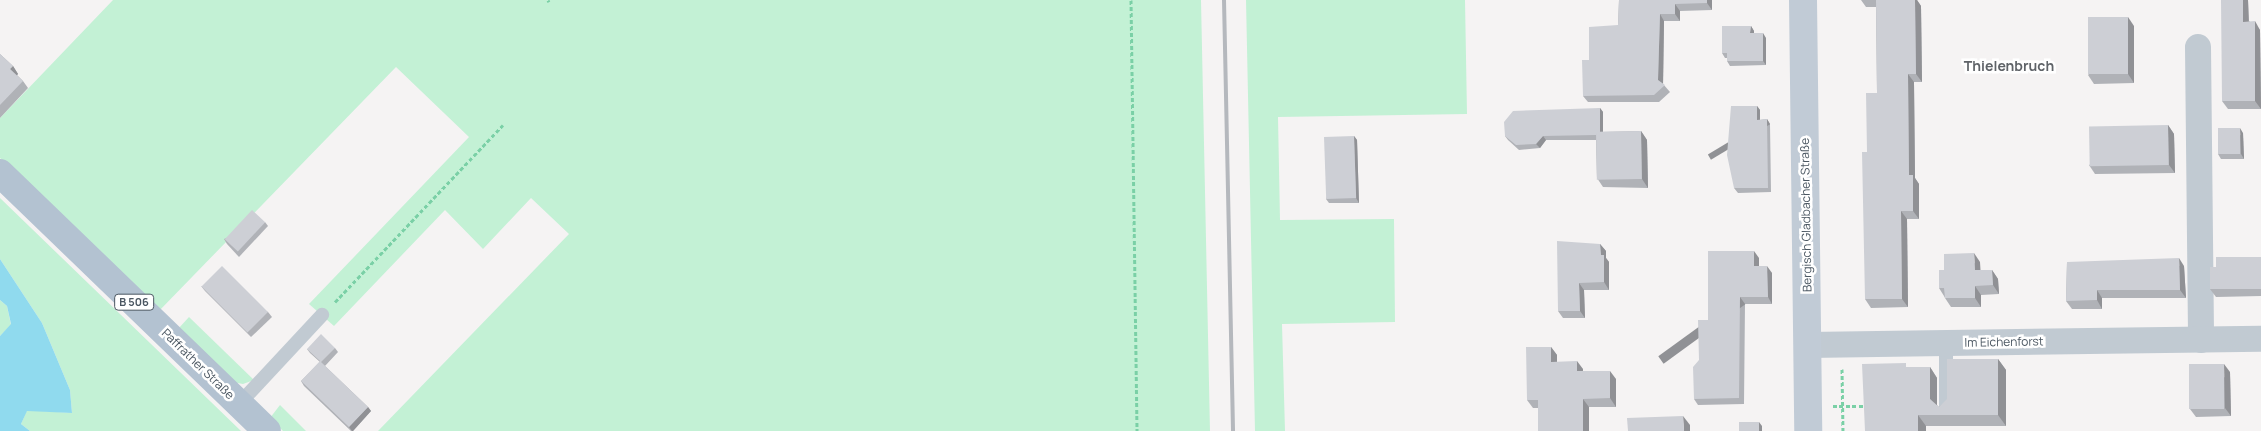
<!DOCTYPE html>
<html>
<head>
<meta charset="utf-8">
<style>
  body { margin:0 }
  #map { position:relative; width:2261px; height:431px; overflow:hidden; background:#f5f3f3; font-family:Manrope,sans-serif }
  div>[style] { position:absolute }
  .green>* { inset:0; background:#c3f1d5 }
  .water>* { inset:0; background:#90daee }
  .path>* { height:3px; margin-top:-1.5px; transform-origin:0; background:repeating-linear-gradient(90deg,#7ad0a6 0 4px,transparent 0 6.5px) }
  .service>* { height:14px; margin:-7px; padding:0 7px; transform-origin:7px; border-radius:7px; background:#c1cad2 }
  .minor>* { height:26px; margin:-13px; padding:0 13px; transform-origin:13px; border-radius:13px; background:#c1cad2 }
  .secondary>* { height:28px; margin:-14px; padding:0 14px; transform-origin:14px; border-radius:14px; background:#c1cbd6 }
  .primary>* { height:28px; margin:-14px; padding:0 14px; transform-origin:14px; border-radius:14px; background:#b3c2d1 }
  .rail>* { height:4px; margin:-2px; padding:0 2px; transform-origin:2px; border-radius:2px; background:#b5b8bd }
  .wall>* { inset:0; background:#b0b2b7 }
  .shaded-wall>* { inset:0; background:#909195; transform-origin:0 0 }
  .building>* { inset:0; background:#cdcfd5; transform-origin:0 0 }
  span { translate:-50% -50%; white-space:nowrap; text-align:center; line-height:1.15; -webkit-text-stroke:5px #fff; paint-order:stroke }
  .shield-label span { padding:1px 4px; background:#fff; border:1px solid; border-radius:4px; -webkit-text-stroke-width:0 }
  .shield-label { font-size:11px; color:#4a5661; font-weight:700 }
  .street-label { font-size:12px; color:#4a5661 }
  .neighbourhood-label { font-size:14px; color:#5f6368; font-weight:700 }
</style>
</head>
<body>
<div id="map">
  <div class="green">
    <div style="clip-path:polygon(113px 0,1201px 0,1210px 431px,378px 431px,569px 234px,531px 198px,483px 249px,445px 210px,334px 326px,309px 304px,469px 137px,396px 67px,159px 311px,0 158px,0 118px)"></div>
    <div style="clip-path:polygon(1246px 0,1465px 0,1467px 114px,1278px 117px,1280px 220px,1394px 219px,1395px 322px,1282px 324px,1285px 431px,1255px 431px)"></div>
    <div style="clip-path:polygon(0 198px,241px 431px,30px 431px,21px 424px,27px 410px,72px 413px,70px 390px,42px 323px,0 259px)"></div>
    <div style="clip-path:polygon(0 300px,7px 306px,11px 325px,0 336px)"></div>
    <div style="clip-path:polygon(189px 317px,254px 380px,243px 384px,232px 382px,178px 329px)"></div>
    <div style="clip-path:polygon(280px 405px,306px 431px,283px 431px,270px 418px)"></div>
  </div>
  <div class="water">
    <div style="clip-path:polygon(0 259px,42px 323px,70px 390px,72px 413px,27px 411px,21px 424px,30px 431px,0 431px,0 336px,11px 324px,7px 306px,0 300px)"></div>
  </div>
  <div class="path">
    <div style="left:548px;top:0;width:2px;rotate:63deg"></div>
    <div style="left:1131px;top:0;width:431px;rotate:89.2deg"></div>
    <div style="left:335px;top:302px;width:244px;rotate:-46.5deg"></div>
    <div style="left:1842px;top:369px;width:62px;rotate:89.1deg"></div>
    <div style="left:1833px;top:406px;width:34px"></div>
  </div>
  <div class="service">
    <div style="left:1946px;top:343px;width:66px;rotate:90deg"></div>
    <div style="left:239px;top:404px;width:122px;rotate:-47deg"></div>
  </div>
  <div class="minor">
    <div style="left:2198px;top:47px;width:293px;rotate:89.4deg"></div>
    <div style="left:1808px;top:345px;width:453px;rotate:-0.8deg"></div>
  </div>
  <div class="secondary">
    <div style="left:1803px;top:0;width:431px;rotate:89.3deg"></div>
  </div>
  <div class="primary">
    <div style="left:0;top:173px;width:371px;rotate:44deg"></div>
  </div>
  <div class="rail">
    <div style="left:1224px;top:0;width:431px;rotate:88.8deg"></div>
  </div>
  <div class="wall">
    <div style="clip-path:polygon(1619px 0,1712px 0,1712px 10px,1680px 11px,1680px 21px,1664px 21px,1663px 84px,1670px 92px,1659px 102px,1588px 102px,1583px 96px,1589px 60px,1618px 25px)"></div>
    <div style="clip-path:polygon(1861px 0,1917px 0,1921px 6px,1922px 82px,1914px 82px,1915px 178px,1919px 184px,1919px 219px,1907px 219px,1908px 307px,1871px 308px,1865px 299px,1867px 152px,1877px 93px,1876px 7px,1866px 7px)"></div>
    <div style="clip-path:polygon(2248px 0,2249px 21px,2260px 30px,2261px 109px,2228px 109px,2222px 101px)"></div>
    <div style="clip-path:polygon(1751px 26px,1754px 31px,1754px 33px,1766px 38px,1766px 65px,1730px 66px,1727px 61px,1727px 58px,1725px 58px,1722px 53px)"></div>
    <div style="clip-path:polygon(2134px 26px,2134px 83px,2094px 84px,2088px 75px)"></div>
    <div style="clip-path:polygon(0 54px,13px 66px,18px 74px,17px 75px,23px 81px,28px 88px,0 118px)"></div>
    <div style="clip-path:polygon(1757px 106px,1760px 110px,1760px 120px,1767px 119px,1770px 124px,1771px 192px,1738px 193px,1734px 188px)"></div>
    <div style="clip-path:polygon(1600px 108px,1603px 112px,1603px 132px,1641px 131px,1647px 140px,1648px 188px,1603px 187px,1597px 178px,1596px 140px,1546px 140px,1540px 148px,1519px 150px,1508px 140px,1505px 136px)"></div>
    <div style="clip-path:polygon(2168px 125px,2174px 134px,2175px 173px,2095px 174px,2089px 165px)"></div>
    <div style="clip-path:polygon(2243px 133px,2244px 159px,2221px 159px,2218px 154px)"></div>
    <div style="clip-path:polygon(1354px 136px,1357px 140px,1359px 203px,1329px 203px,1326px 199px)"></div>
    <div style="clip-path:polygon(265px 222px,268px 226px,239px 257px,227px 244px,224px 239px)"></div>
    <div style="clip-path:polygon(1600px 244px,1606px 251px,1606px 258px,1609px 262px,1609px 290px,1584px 290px,1585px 318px,1563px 318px,1558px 311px)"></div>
    <div style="clip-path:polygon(2261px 257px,2261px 296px,2216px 297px,2210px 289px,2216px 267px)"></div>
    <div style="clip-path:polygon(1759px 258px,1759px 266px,1772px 273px,1772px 304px,1745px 304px,1744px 404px,1698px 405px,1694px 399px,1699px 360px,1708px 320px)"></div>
    <div style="clip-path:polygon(1980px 262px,1980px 270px,1992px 270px,1998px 279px,1999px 294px,1981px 295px,1981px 307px,1951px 307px,1945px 298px,1944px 296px,1939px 288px,1944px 270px)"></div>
    <div style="clip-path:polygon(2067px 262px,2184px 266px,2186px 298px,2102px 298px,2102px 309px,2072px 309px,2066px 301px)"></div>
    <div style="clip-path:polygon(201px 286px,268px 312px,272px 317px,251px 337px,205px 291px)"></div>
    <div style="clip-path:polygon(1551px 347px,1557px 355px,1557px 362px,1583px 369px,1583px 371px,1616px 379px,1616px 407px,1589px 407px,1589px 431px,1538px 431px,1538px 408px,1533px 408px,1527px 400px)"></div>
    <div style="clip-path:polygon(335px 348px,338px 352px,325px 366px,368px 407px,371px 411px,353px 431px,351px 431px,304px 386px,301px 381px,320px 362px,310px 353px,307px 349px)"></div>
    <div style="clip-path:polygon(1998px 359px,2006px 370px,2006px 426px,1926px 426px,1865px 431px,1909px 367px,1930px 367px,1937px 378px,1937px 405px,1939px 407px)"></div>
    <div style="clip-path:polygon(2230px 372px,2231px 416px,2196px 417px,2190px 409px)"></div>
  </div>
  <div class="shaded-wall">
    <div style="clip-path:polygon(1707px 0,1712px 0,1712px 10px,1707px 3px)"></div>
    <div style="clip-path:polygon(1915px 0,1917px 0,1921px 6px,1922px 82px,1916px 74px)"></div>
    <div style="clip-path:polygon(2243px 0,2248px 0,2249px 30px,2243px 22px)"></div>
    <div style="clip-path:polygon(1675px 4px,1680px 11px,1680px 21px,1675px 14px)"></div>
    <div style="clip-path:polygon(1660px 14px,1664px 21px,1663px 87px,1658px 80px)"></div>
    <div style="clip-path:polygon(2128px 17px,2134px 26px,2134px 83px,2128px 74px)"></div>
    <div style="clip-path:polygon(2255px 21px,2260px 30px,2261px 109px,2255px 101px)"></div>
    <div style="clip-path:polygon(1751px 26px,1754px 31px,1754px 38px,1750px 33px)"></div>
    <div style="clip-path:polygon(1763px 33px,1766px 38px,1766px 65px,1763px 61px)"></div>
    <div style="clip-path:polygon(13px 66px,18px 74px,16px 76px,10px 69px)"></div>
    <div style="clip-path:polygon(1908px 74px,1914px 82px,1915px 178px,1919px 184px,1919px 219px,1913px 211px,1909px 175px)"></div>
    <div style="clip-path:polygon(1757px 106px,1760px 110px,1760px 124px,1757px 120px)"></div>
    <div style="clip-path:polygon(1600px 108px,1603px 112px,1603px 139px,1600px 135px)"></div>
    <div style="left:1767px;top:119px;width:6px;height:69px;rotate:59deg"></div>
    <div style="clip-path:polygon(2168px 125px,2174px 134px,2175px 173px,2169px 165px)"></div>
    <div style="clip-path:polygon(2240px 128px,2243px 133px,2244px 159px,2241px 154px)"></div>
    <div style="clip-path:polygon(1641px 131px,1647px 140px,1648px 188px,1642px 179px)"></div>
    <div style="clip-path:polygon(1354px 136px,1357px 140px,1359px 203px,1356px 198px)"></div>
    <div style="clip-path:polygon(1543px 136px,1546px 140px,1540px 148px,1536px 144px)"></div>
    <div style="clip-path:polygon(1901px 211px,1907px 219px,1908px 307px,1902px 299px)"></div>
    <div style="clip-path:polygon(1600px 244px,1606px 251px,1606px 258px,1609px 262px,1609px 290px,1604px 282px,1601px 255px)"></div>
    <div style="clip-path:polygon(1754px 251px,1759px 258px,1759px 273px,1754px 266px)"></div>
    <div style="clip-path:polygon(1974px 253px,1980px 262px,1981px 279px,1975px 270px)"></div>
    <div style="clip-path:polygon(2179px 258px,2184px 266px,2186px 298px,2180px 290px)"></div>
    <div style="clip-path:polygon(1767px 266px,1772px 273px,1772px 304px,1768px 297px)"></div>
    <div style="clip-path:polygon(1992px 270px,1998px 279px,1999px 294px,1993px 285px)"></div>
    <div style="clip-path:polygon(1579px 283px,1584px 290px,1585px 318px,1580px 311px)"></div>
    <div style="clip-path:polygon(1975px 286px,1981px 295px,1981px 307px,1975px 298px)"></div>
    <div style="clip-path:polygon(2097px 290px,2102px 298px,2102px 309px,2097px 300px)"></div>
    <div style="left:1740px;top:297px;width:9px;height:101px;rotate:54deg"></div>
    <div style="clip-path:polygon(1551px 347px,1557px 355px,1557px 370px,1551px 362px)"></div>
    <div style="clip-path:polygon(1998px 359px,2006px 370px,2006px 426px,1998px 415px)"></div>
    <div style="clip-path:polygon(1577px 361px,1583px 369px,1582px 380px,1577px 371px)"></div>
    <div style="clip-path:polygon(2224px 364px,2230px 372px,2231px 416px,2225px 408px)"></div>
    <div style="clip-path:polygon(1930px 367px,1937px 378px,1937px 409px,1930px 399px)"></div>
    <div style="clip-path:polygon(1610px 371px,1616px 379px,1616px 407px,1610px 398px)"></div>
    <div style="clip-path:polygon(1583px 399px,1589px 407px,1589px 431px,1583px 431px)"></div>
    <div style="clip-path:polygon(368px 407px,371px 411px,353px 431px,352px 431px,349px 427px)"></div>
    <div style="clip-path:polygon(1918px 415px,1926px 426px,1926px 431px,1918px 431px)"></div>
    <div style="clip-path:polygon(1683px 416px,1690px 425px,1690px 431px,1684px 431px)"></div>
    <div style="clip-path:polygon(1759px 422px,1762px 426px,1762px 431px,1759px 431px)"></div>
  </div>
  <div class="building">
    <div style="clip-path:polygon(1619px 0,1707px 0,1707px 3px,1675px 4px,1675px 14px,1660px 14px,1658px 80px,1665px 85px,1654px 95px,1583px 96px,1582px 60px,1589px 60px,1589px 27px,1618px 25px)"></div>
    <div style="clip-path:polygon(1876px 0,1915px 0,1916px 74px,1908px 74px,1909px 175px,1913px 175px,1913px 211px,1901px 211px,1902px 299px,1865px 299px,1862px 152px,1867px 152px,1866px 93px,1877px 93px)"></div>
    <div style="clip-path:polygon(2221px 0,2243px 0,2243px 22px,2255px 21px,2255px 101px,2222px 101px)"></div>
    <div style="left:2128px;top:17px;width:57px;height:40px;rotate:90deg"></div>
    <div style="clip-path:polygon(1722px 26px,1751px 26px,1750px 33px,1763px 33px,1763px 61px,1727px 61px,1727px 53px,1722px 53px)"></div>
    <div style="clip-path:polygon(0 54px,13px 66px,10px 69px,23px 81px,0 105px)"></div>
    <div style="clip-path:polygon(1731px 106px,1757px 106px,1757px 120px,1767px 119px,1768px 188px,1734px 188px,1727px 155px)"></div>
    <div style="clip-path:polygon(1600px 108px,1600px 132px,1596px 132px,1596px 135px,1543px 136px,1536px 144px,1516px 145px,1505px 136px,1504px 122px,1513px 111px)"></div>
    <div style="left:2168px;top:125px;width:40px;height:79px;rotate:89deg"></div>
    <div style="left:2218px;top:128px;width:22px;height:26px"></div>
    <div style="left:1641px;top:131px;width:48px;height:45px;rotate:89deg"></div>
    <div style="left:1354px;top:136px;width:62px;height:30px;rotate:88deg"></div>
    <div style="left:252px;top:210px;width:18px;height:40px;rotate:43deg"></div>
    <div style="clip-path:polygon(1557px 241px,1600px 244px,1601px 255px,1604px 255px,1604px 282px,1579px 283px,1580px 311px,1558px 311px)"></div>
    <div style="clip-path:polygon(1708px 251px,1754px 251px,1754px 266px,1767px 266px,1768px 297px,1740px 297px,1739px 398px,1694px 399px,1693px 367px,1699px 360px,1698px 320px,1708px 320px)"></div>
    <div style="clip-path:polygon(1974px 253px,1975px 270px,1992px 270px,1993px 285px,1975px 286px,1975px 298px,1945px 298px,1944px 288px,1939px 288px,1939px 270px,1944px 270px,1944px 254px)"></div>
    <div style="clip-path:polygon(2216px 257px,2261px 257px,2261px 289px,2210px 289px,2210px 267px,2216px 267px)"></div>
    <div style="clip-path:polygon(2179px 258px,2180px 290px,2097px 290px,2097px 300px,2066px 301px,2067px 262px)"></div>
    <div style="left:222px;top:266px;width:65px;height:29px;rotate:45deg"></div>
    <div style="clip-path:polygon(321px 334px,335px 348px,321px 362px,368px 407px,349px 427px,301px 381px,320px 361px,307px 349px)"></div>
    <div style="clip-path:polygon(1526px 347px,1551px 347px,1551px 362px,1577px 361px,1577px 371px,1610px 371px,1610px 398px,1583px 399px,1583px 431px,1538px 431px,1538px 400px,1527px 400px)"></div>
    <div style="clip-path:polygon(1947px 359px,1998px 359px,1998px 415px,1918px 415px,1918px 431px,1865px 431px,1862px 364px,1906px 363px,1906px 367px,1930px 367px,1930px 399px,1939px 407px,1947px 399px)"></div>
    <div style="left:2189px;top:364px;width:35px;height:45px"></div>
    <div style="clip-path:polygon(1683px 416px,1684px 431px,1628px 431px,1627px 418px)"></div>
    <div style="left:1739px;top:422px;width:20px;height:9px"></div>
  </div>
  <div class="shield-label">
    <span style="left:134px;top:302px">B 506</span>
  </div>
  <div class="street-label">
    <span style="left:1806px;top:215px;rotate:-91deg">Bergisch Gladbacher Straße</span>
    <span style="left:2004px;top:342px;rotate:-1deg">Im Eichenforst</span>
    <span style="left:198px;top:364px;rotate:44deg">Paffrather Straße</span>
  </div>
  <div class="neighbourhood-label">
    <span style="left:2009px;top:66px">Thielenbruch</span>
  </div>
</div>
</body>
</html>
